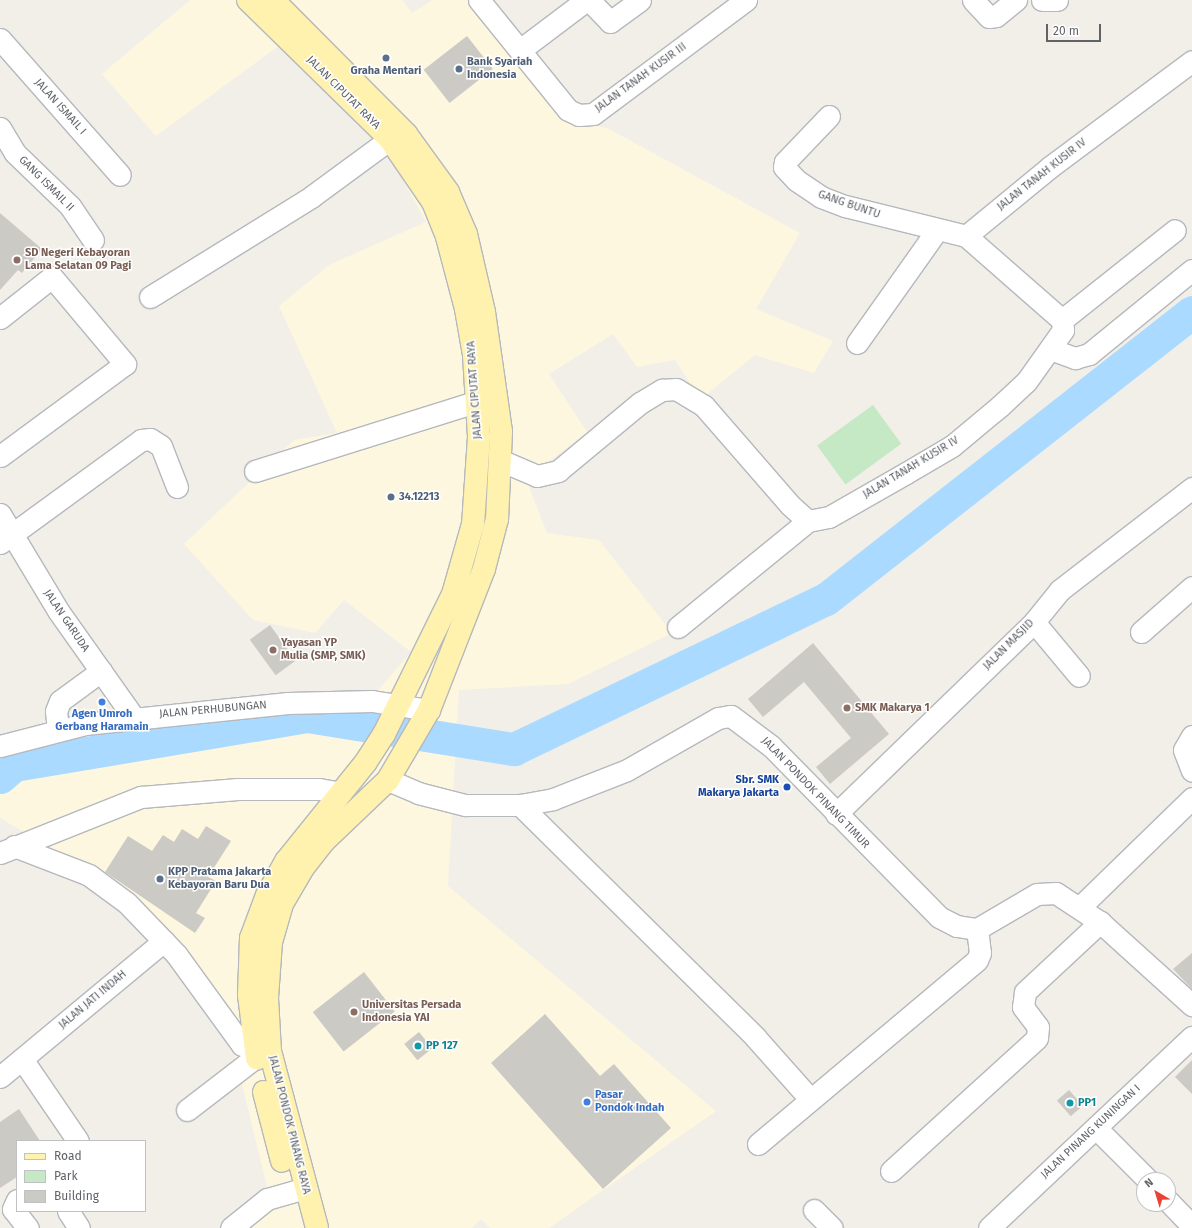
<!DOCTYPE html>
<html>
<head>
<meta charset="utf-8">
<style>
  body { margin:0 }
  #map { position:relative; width:1192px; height:1228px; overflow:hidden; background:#f1efe8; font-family:"Fira Sans",sans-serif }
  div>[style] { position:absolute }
  .commercial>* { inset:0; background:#fef7e0 }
  .green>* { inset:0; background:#c5e8c5; transform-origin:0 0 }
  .river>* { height:33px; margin:-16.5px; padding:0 16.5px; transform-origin:16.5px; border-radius:16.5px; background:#aadaff }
  .building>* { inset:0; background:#cccac5; transform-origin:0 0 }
  .roads { filter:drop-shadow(1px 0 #b5b8bc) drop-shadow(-1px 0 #b5b8bc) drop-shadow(0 1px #b5b8bc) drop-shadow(0 -1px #b5b8bc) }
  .minor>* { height:21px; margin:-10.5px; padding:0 10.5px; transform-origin:10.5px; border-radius:10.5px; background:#fff }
  .major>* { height:22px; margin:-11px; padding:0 11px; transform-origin:11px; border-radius:11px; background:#fff2af }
  .dots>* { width:11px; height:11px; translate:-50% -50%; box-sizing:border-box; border:2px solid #fff; border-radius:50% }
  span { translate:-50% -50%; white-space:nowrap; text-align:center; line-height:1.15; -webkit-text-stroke:3px #fff; paint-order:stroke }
  .service-label { font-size:11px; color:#4e5e75; font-weight:700 }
  .left { translate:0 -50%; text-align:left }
  .street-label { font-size:11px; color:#5f6368 }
  .education-label { font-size:11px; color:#785e54; font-weight:700 }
  .shop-label { font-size:11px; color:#366cbe; font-weight:700 }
  .transit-label { font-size:11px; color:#164399; font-weight:700 }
  .right { translate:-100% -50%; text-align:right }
  .culture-label { font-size:11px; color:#0d838f; font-weight:700 }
  .legend { position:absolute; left:16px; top:1140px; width:130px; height:72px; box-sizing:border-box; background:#fff; border:1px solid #bfc1c3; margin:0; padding:5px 7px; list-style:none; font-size:12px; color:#5f6368 }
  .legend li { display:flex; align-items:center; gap:8px; height:20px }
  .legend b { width:20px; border:1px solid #bfc1c3 }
  .north { position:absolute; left:1136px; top:1172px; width:40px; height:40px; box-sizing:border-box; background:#fff; border:1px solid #bfc1c3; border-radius:50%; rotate:322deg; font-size:11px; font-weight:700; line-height:16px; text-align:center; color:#5f6368 }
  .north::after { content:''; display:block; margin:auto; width:14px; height:18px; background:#ea4335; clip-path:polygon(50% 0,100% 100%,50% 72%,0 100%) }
  .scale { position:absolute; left:1046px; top:24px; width:55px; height:18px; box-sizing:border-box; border:2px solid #5f6368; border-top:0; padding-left:5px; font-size:12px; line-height:14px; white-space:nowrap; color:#5f6368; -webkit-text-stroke:3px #fff; paint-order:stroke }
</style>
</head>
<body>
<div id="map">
  <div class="commercial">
    <div style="clip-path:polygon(190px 0,402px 0,412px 13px,432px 0,480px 0,567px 118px,609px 129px,800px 233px,756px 309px,833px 341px,814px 373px,755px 355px,701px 399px,675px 360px,637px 367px,613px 334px,549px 374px,587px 432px,526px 479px,547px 533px,599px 540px,672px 633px,568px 684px,459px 690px,448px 886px,716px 1111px,549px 1228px,490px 1228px,481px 1219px,472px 1228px,221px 1228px,268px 1191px,224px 1010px,101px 877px,0 818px,0 793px,26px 738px,367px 703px,411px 652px,344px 600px,315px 633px,253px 620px,184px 544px,294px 440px,337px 433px,279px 306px,329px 265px,426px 222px,373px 126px,281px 44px,156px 136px,102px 74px)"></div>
  </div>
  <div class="green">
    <div style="left:873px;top:405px;width:48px;height:69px;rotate:54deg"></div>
  </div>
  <div class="river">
    <div style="left:0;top:777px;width:18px;rotate:-41deg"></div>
    <div style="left:14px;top:765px;width:297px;rotate:-9.5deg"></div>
    <div style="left:307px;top:716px;width:210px;rotate:9.1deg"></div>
    <div style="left:514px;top:749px;width:346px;rotate:-25.7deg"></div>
    <div style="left:826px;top:599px;width:465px;rotate:-38.1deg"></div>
  </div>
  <div class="building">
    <div style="left:467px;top:36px;width:42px;height:55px;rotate:52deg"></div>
    <div style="clip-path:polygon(0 213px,42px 249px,22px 273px,18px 270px,0 290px)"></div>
    <div style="left:270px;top:625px;width:44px;height:25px;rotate:54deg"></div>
    <div style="clip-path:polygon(813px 643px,889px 734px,830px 784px,816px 767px,851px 738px,804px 682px,763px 717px,748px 699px)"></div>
    <div style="clip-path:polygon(206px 826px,231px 841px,208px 877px,216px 881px,196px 913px,205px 918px,195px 933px,105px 872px,128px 836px,152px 851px,163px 835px,174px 842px,182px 829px,198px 839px)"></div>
    <div style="clip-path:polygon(1192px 953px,1192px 989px,1173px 969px)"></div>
    <div style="left:364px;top:972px;width:50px;height:65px;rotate:52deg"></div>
    <div style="clip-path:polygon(545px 1014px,600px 1076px,614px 1064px,671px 1128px,603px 1189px,491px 1063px)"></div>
    <div style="left:419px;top:1032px;width:21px;height:19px;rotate:51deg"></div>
    <div style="clip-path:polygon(1192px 1060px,1192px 1094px,1175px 1077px)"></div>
    <div style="left:1069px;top:1090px;width:21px;height:16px;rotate:49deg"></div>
    <div style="clip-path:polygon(19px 1109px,40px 1141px,17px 1141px,17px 1177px,0 1188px,0 1122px)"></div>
  </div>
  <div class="roads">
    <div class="minor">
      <div style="left:479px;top:0;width:141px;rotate:51deg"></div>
      <div style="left:568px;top:110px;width:12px;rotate:24deg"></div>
      <div style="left:579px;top:115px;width:14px;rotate:-4deg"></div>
      <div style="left:593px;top:114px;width:191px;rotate:-36.7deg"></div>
      <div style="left:973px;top:0;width:23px;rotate:47deg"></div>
      <div style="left:989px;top:17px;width:7px;rotate:-8deg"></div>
      <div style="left:996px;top:16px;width:26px;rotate:-39deg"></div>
      <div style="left:1042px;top:0;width:15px"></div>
      <div style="left:0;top:39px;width:181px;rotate:48.6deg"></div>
      <div style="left:520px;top:50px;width:81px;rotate:-37deg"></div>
      <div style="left:585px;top:1px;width:5px"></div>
      <div style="left:590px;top:1px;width:29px;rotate:46deg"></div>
      <div style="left:610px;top:22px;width:37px;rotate:-36deg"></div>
      <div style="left:829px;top:116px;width:64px;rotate:133.7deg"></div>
      <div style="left:785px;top:162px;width:5px;rotate:101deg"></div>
      <div style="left:784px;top:167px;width:18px;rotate:47deg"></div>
      <div style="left:796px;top:180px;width:30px;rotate:34deg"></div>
      <div style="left:821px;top:197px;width:26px;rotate:21deg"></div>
      <div style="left:845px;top:206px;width:125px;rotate:13.9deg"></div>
      <div style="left:0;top:128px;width:29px;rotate:59deg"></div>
      <div style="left:15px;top:153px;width:76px;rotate:43.9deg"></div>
      <div style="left:70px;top:206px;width:41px;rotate:55.9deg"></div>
      <div style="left:150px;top:297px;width:190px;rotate:-31.8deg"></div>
      <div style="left:311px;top:197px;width:98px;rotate:-36.3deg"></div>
      <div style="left:0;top:318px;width:66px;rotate:-38.3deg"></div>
      <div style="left:52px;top:277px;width:114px;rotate:50deg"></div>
      <div style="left:125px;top:364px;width:155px;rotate:143.6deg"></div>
      <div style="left:1062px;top:320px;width:144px;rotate:-38.5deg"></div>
      <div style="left:857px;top:343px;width:138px;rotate:-54.7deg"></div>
      <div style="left:1050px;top:349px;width:27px;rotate:20deg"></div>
      <div style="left:1075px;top:358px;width:15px;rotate:-16deg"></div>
      <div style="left:1089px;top:354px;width:133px;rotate:-39.2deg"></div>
      <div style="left:502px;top:461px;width:38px;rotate:23deg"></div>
      <div style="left:537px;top:476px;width:22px;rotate:-13deg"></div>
      <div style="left:558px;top:471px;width:107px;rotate:-39.7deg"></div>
      <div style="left:640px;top:403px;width:26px;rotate:-31deg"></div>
      <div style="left:662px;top:390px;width:14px;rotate:-4deg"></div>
      <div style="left:676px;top:389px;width:33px;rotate:31deg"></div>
      <div style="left:704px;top:406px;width:131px;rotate:49deg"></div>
      <div style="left:790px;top:505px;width:24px;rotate:42deg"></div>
      <div style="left:808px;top:521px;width:21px;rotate:-11deg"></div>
      <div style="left:829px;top:517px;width:89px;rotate:-29.7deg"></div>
      <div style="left:906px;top:473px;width:53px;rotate:-30.4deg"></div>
      <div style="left:952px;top:446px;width:62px;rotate:-39.8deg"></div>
      <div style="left:1000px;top:406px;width:35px;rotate:-43deg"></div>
      <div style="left:1026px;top:382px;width:64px;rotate:-54.6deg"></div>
      <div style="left:1063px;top:330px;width:10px;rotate:-96deg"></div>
      <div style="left:1062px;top:320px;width:128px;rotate:-138.8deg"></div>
      <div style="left:966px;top:236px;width:109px;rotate:-39.4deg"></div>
      <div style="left:1050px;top:167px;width:177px;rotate:-36.7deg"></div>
      <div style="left:255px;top:471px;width:234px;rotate:-17.4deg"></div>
      <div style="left:0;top:514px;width:114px;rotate:59deg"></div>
      <div style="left:59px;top:612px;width:130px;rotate:54.7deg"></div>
      <div style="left:0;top:543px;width:175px;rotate:-36.1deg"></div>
      <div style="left:141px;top:440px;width:9px;rotate:-6deg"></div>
      <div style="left:150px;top:439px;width:13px;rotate:32deg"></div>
      <div style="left:161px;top:446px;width:44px;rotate:68.7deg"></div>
      <div style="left:1034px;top:622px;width:70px;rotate:50.2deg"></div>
      <div style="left:678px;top:627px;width:168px;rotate:-39.2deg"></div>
      <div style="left:1141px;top:632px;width:68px;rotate:-41.4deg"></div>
      <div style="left:58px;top:730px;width:19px;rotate:-96deg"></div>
      <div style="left:56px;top:711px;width:11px;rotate:-68deg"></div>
      <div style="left:60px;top:701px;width:51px;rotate:-36.2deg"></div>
      <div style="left:1192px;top:736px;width:16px;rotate:120deg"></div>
      <div style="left:1184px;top:750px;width:22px;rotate:69deg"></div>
      <div style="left:0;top:746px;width:88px;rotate:-14.5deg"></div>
      <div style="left:85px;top:724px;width:204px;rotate:-5.9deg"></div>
      <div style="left:288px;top:703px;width:84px;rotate:-1.4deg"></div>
      <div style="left:372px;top:701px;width:58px;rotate:9deg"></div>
      <div style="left:388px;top:780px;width:33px;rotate:23deg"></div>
      <div style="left:418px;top:793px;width:49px;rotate:14.3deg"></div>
      <div style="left:465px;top:805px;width:55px"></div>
      <div style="left:520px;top:805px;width:34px;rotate:-10deg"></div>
      <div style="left:553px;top:799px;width:79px;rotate:-21.4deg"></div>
      <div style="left:627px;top:770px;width:105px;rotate:-29.7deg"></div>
      <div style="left:718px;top:718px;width:13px;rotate:-9deg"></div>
      <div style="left:731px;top:716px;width:50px;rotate:36.9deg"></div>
      <div style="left:771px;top:746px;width:240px;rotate:45.5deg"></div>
      <div style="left:939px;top:917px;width:20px;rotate:27deg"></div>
      <div style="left:957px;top:926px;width:20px;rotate:9deg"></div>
      <div style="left:977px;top:929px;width:69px;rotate:-30.3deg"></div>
      <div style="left:1037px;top:894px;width:19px;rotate:-3deg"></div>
      <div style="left:1056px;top:893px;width:53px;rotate:33.4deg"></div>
      <div style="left:1100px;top:922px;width:124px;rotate:42.1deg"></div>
      <div style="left:520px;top:805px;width:330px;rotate:44.6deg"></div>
      <div style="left:755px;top:1037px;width:83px;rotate:48.4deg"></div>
      <div style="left:836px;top:814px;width:276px;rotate:-44.1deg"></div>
      <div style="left:1034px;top:622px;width:41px;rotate:-50.9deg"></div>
      <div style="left:1060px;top:590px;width:167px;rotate:-37.7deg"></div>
      <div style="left:14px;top:846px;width:80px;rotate:21.1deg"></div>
      <div style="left:89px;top:875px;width:47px;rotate:36.4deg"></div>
      <div style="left:127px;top:903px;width:71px;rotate:46.1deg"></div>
      <div style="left:176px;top:954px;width:112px;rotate:54deg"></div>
      <div style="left:242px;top:1045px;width:14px;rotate:4deg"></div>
      <div style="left:0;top:853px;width:152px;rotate:-21.7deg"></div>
      <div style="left:141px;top:797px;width:97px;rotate:-4.7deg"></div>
      <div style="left:238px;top:789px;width:81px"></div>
      <div style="left:319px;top:789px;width:22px;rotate:10deg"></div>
      <div style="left:1081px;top:906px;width:155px;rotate:-44.2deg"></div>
      <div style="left:22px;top:1059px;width:99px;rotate:55.7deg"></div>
      <div style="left:0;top:1077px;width:213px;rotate:-39.7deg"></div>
      <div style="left:187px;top:1110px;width:88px;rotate:-37.6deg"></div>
      <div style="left:1096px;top:1128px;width:74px;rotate:45deg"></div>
      <div style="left:758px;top:1144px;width:286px;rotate:-40deg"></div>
      <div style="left:977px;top:960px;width:8px;rotate:-67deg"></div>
      <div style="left:980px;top:953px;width:24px;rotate:-97deg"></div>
      <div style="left:891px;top:1171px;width:197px;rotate:-42.3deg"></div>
      <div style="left:1037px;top:1038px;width:11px;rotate:-85deg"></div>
      <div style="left:1038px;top:1027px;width:25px;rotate:-127deg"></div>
      <div style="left:1023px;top:1007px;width:15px;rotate:-82deg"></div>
      <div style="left:1025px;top:992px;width:103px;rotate:-43deg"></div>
      <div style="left:17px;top:1200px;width:10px;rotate:114deg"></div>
      <div style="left:13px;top:1209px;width:24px;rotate:52deg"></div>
      <div style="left:1168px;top:1201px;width:35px;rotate:46deg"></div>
      <div style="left:814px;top:1210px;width:25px;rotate:45deg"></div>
      <div style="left:68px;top:1211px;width:20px;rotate:57deg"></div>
      <div style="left:231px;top:1228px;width:46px;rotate:-38.9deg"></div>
      <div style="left:267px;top:1199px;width:40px;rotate:-16deg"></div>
      <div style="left:989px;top:1228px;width:279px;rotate:-43.3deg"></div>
    </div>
    <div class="major">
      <div style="left:248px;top:0;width:199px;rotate:44.4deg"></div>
      <div style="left:390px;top:139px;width:76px;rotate:55.7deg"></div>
      <div style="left:433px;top:202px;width:38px;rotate:68deg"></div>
      <div style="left:447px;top:237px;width:74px;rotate:75.2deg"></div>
      <div style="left:466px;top:309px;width:47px;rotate:80.1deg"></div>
      <div style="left:474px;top:355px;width:82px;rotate:86.5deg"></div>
      <div style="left:479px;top:437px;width:87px;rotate:93.9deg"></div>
      <div style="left:473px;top:524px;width:73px;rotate:105.9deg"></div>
      <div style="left:453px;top:594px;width:156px;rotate:116.2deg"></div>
      <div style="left:384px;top:734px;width:33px;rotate:123deg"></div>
      <div style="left:366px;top:762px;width:127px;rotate:128.9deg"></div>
      <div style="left:286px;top:861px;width:39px;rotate:119deg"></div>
      <div style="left:267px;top:895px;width:46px;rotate:110.4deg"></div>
      <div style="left:251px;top:938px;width:57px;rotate:92deg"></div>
      <div style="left:249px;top:995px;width:64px;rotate:82.8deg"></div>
      <div style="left:273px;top:0;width:189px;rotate:45.2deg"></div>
      <div style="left:406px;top:134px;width:72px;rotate:54.1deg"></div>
      <div style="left:448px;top:192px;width:46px;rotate:66.8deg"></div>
      <div style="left:466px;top:234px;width:80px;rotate:77deg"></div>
      <div style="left:484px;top:312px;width:121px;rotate:81.9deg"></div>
      <div style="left:501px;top:432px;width:87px;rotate:92.6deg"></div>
      <div style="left:497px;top:519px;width:52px;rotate:104.6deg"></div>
      <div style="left:484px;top:569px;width:151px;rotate:111.3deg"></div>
      <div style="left:429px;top:710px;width:81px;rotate:120.4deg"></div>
      <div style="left:388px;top:780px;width:88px;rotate:136.4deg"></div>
      <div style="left:324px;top:841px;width:34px;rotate:128deg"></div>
      <div style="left:303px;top:868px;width:42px;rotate:120.3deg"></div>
      <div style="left:282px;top:904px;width:40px;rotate:106deg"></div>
      <div style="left:271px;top:942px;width:56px;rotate:94.1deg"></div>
      <div style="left:267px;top:998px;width:53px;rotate:86.8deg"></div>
      <div style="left:270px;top:1051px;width:183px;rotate:75.1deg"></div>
      <div style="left:264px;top:1092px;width:71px;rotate:75.4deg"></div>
    </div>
  </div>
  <div class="dots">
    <div style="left:386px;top:58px;background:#5c6f8a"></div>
    <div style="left:459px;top:69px;background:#5c6f8a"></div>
    <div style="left:17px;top:260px;background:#8d6e63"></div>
    <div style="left:391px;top:497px;background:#5c6f8a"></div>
    <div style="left:273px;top:650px;background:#8d6e63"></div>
    <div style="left:102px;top:702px;background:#3f7fe0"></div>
    <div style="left:847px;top:708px;background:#8d6e63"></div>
    <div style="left:787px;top:787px;background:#1a4fb4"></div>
    <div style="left:160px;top:879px;background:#5c6f8a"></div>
    <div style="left:354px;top:1012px;background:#8d6e63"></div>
    <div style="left:418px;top:1046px;background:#0f9aa8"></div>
    <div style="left:587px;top:1102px;background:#3f7fe0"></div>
    <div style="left:1070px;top:1103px;background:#0f9aa8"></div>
  </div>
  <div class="service-label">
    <span class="left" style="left:467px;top:69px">Bank Syariah<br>Indonesia</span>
    <span style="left:386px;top:71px">Graha Mentari</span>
    <span class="left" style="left:399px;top:497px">34.12213</span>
    <span class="left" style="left:168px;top:879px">KPP Pratama Jakarta<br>Kebayoran Baru Dua</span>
  </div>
  <div class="street-label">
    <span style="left:641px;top:78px;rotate:-36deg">JALAN TANAH KUSIR III</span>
    <span style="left:343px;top:93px;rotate:45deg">JALAN CIPUTAT RAYA</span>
    <span style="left:60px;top:107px;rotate:48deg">JALAN ISMAIL I</span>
    <span style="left:1042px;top:175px;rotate:-38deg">JALAN TANAH KUSIR IV</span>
    <span style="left:46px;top:184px;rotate:45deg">GANG ISMAIL II</span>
    <span style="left:849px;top:205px;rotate:19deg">GANG BUNTU</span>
    <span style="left:475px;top:390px;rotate:-94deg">JALAN CIPUTAT RAYA</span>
    <span style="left:911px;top:468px;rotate:-31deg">JALAN TANAH KUSIR IV</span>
    <span style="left:66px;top:621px;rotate:56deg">JALAN GARUDA</span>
    <span style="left:1009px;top:645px;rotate:-45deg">JALAN MASJID</span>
    <span style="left:213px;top:710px;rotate:-5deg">JALAN PERHUBUNGAN</span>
    <span style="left:815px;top:793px;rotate:46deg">JALAN PONDOK PINANG TIMUR</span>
    <span style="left:93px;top:1000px;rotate:-40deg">JALAN JATI INDAH</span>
    <span style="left:289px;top:1125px;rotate:76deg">JALAN PONDOK PINANG RAYA</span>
    <span style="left:1091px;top:1132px;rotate:-43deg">JALAN PINANG KUNINGAN I</span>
  </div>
  <div class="education-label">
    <span class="left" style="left:25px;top:260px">SD Negeri Kebayoran<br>Lama Selatan 09 Pagi</span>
    <span class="left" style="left:281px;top:650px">Yayasan YP<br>Mulia (SMP, SMK)</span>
    <span class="left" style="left:855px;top:708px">SMK Makarya 1</span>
    <span class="left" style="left:362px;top:1012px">Universitas Persada<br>Indonesia YAI</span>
  </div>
  <div class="shop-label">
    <span style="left:102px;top:721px">Agen Umroh<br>Gerbang Haramain</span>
    <span class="left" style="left:595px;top:1102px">Pasar<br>Pondok Indah</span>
  </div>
  <div class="transit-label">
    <span class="right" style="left:779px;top:787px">Sbr. SMK<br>Makarya Jakarta</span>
  </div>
  <div class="culture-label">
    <span class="left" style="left:426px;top:1046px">PP 127</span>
    <span class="left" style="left:1078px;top:1103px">PP1</span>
  </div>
  <ul class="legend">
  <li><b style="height:5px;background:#fff2af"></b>Road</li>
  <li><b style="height:11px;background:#c5e8c5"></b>Park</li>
  <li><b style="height:11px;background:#cccac5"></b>Building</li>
  </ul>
  <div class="north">N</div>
  <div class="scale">20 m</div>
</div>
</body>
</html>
